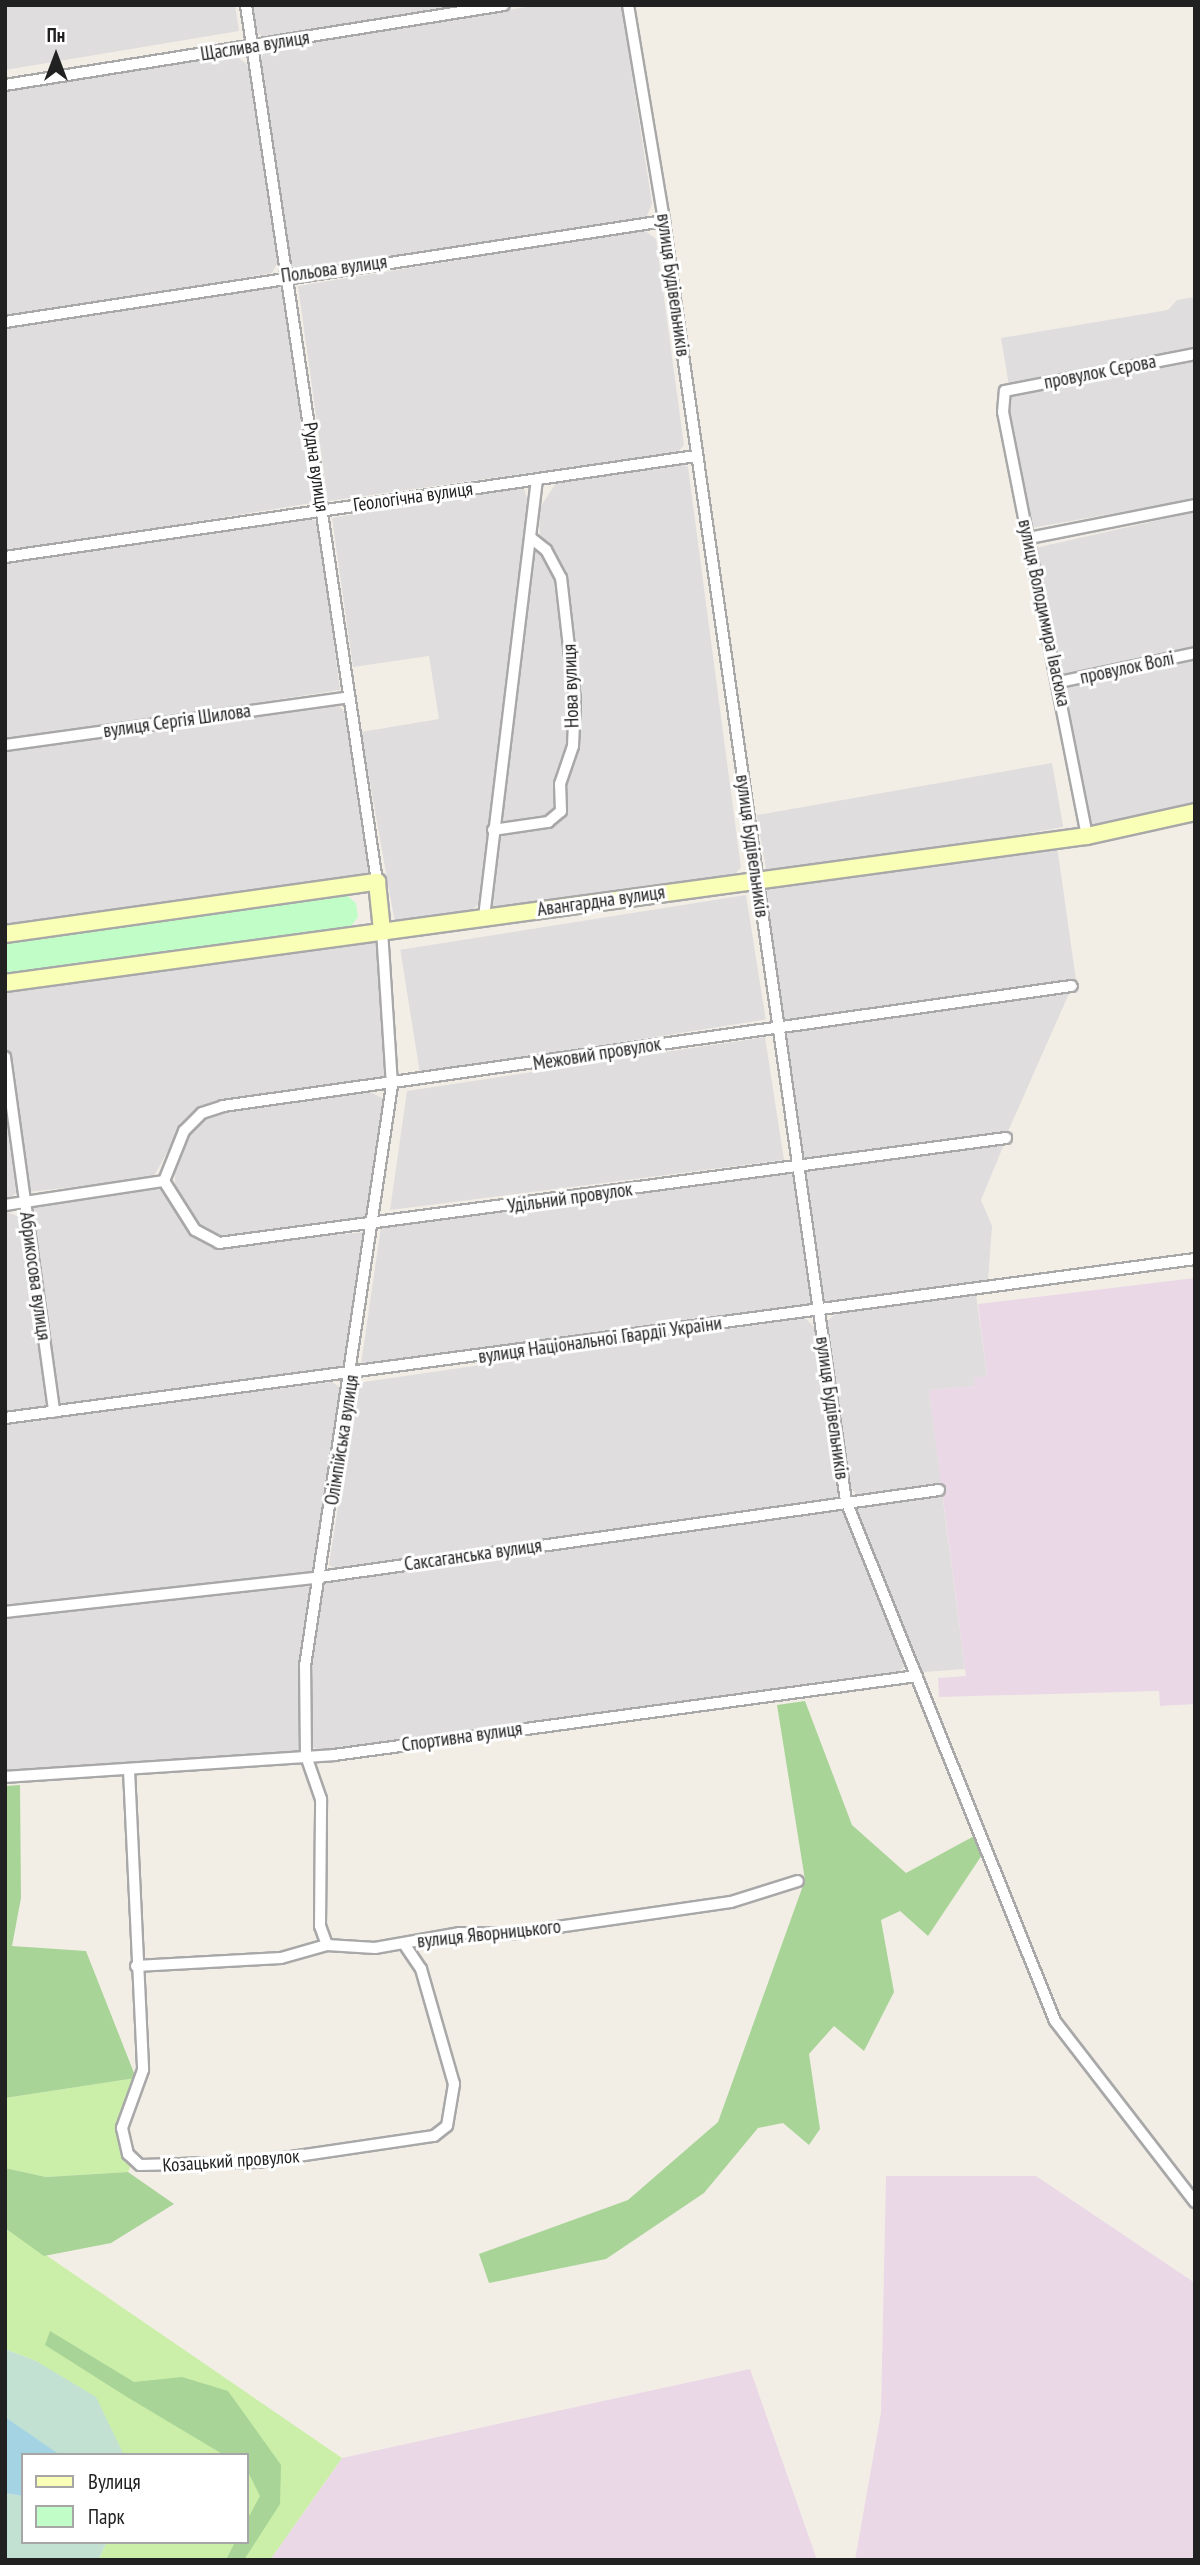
<!DOCTYPE html>
<html>
<head>
<meta charset="utf-8">
<style>
  body { margin:0 }
  #map { position:relative; width:1200px; height:2565px; overflow:hidden; background:#f2eee6; font-family:"PT Sans Narrow",sans-serif }
  div>[style] { position:absolute }
  .residential>* { inset:0; background:#dfdddd; transform-origin:0 0 }
  .industrial>* { inset:0; background:#ebd8e7 }
  .grass>* { inset:0; background:#cbefa9 }
  .forest>* { inset:0; background:#a9d498 }
  .wetland>* { inset:0; background:#c2e1d3 }
  .park>* { inset:0; background:#c1fec7 }
  .water>* { inset:0; background:#a4d3e3 }
  .roads { filter:drop-shadow(2px 0 #a8a8a8) drop-shadow(-2px 0 #a8a8a8) drop-shadow(0 2px #a8a8a8) drop-shadow(0 -2px #a8a8a8) }
  .street>* { height:10px; margin:-5px; padding:0 5px; transform-origin:5px; border-radius:5px; background:#fff }
  .secondary>* { height:16px; margin:-8px; padding:0 8px; transform-origin:8px; border-radius:8px; background:#faffb7 }
  span { translate:-50% -50%; white-space:nowrap; text-align:center; line-height:1.15; -webkit-text-stroke:6px #fff; paint-order:stroke }
  .street-label { font-size:19px; color:#212121 }
  .frame { position:absolute; inset:0; border:7px solid #212121; pointer-events:none }
  .legend { position:absolute; left:21px; top:2453px; width:228px; height:91px; box-sizing:border-box; background:#fff; border:2px solid #a6a6a6; margin:0; padding:9px 12px; list-style:none; font-size:21px; color:#212121 }
  .legend li { display:flex; align-items:center; gap:14px; height:35px }
  .legend b { width:35px; border:2px solid #a6a6a6 }
  .north { position:absolute; left:21px; top:21px; width:70px; height:70px; -webkit-text-stroke:5px #fff; paint-order:stroke; rotate:0deg; font-size:19px; font-weight:700; line-height:28px; text-align:center; color:#212121 }
  .north::after { content:''; display:block; margin:auto; width:24px; height:32px; background:#212121; clip-path:polygon(50% 0,100% 100%,50% 72%,0 100%) }
</style>
</head>
<body>
<div id="map">
  <div class="residential">
    <div style="clip-path:polygon(5px 5px,235px 5px,239px 31px,5px 70px)"></div>
    <div style="clip-path:polygon(252px 5px,481px 5px,265px 39px,255px 30px)"></div>
    <div style="clip-path:polygon(539px 5px,621px 5px,652px 204px,646px 218px,302px 271px,292px 266px,260px 61px,265px 50px)"></div>
    <div style="clip-path:polygon(235px 55px,249px 66px,279px 260px,272px 273px,5px 319px,5px 90px)"></div>
    <div style="clip-path:polygon(644px 230px,656px 239px,684px 445px,678px 452px,328px 501px,298px 286px)"></div>
    <div style="clip-path:polygon(275px 284px,285px 293px,312px 503px,5px 552px,5px 327px)"></div>
    <div style="clip-path:polygon(1195px 297px,1195px 349px,1009px 386px,1001px 338px,1168px 310px,1177px 300px)"></div>
    <div style="clip-path:polygon(1195px 357px,1195px 499px,1031px 528px,1006px 403px,1010px 395px)"></div>
    <div style="clip-path:polygon(682px 464px,688px 467px,741px 868px,731px 877px,494px 908px,490px 895px,498px 832px,551px 825px,565px 817px,562px 784px,576px 746px,564px 578px,540px 541px,539px 509px,556px 483px)"></div>
    <div style="clip-path:polygon(516px 487px,524px 489px,529px 506px,480px 903px,470px 912px,395px 923px,361px 732px,439px 719px,429px 656px,353px 667px,332px 518px)"></div>
    <div style="clip-path:polygon(1195px 512px,1195px 650px,1069px 676px,1060px 673px,1035px 548px)"></div>
    <div style="clip-path:polygon(306px 517px,319px 522px,340px 690px,5px 741px,5px 563px)"></div>
    <div style="clip-path:polygon(534px 551px,544px 551px,555px 567px,572px 700px,569px 746px,561px 803px,548px 818px,502px 824px)"></div>
    <div style="clip-path:polygon(1195px 657px,1195px 806px,1089px 825px,1065px 685px)"></div>
    <div style="clip-path:polygon(339px 706px,348px 716px,370px 868px,364px 878px,5px 928px,5px 751px)"></div>
    <div style="left:1052px;top:763px;width:65px;height:300px;rotate:80deg"></div>
    <div style="clip-path:polygon(1057px 846px,1076px 980px,784px 1020px,765px 895px,769px 886px)"></div>
    <div style="left:746px;top:895px;width:126px;height:350px;rotate:81deg"></div>
    <div style="clip-path:polygon(373px 940px,378px 942px,387px 1079px,196px 1113px,180px 1128px,153px 1178px,28px 1192px,5px 1032px,5px 991px)"></div>
    <div style="clip-path:polygon(1071px 989px,1006px 1136px,804px 1160px,784px 1037px,788px 1031px)"></div>
    <div style="clip-path:polygon(765px 1037px,784px 1160px,390px 1210px,407px 1091px)"></div>
    <div style="clip-path:polygon(5px 1084px,19px 1191px,5px 1201px)"></div>
    <div style="clip-path:polygon(368px 1091px,386px 1100px,368px 1220px,218px 1239px,204px 1234px,176px 1194px,174px 1164px,181px 1141px,200px 1118px,222px 1109px)"></div>
    <div style="clip-path:polygon(1005px 1142px,981px 1200px,992px 1226px,988px 1282px,833px 1303px,824px 1300px,805px 1177px,809px 1171px)"></div>
    <div style="clip-path:polygon(787px 1172px,796px 1178px,811px 1298px,807px 1307px,361px 1364px,381px 1227px)"></div>
    <div style="clip-path:polygon(157px 1188px,166px 1192px,192px 1232px,215px 1246px,366px 1232px,347px 1369px,57px 1404px,30px 1205px)"></div>
    <div style="clip-path:polygon(5px 1211px,22px 1218px,48px 1399px,46px 1409px,5px 1415px)"></div>
    <div style="clip-path:polygon(976px 1294px,987px 1376px,976px 1386px,929px 1390px,942px 1488px,858px 1496px,850px 1487px,827px 1321px,836px 1314px)"></div>
    <div style="clip-path:polygon(805px 1318px,816px 1329px,840px 1491px,835px 1499px,338px 1571px,329px 1565px,357px 1383px)"></div>
    <div style="clip-path:polygon(332px 1382px,342px 1389px,314px 1572px,5px 1608px,5px 1423px)"></div>
    <div style="clip-path:polygon(942px 1493px,965px 1669px,923px 1672px,855px 1509px)"></div>
    <div style="clip-path:polygon(843px 1507px,906px 1663px,900px 1672px,325px 1752px,312px 1747px,309px 1674px,322px 1581px)"></div>
    <div style="clip-path:polygon(307px 1583px,312px 1591px,299px 1752px,5px 1774px,5px 1616px)"></div>
  </div>
  <div class="industrial">
    <div style="clip-path:polygon(1195px 1278px,1195px 1704px,1160px 1706px,1159px 1691px,939px 1697px,938px 1678px,966px 1676px,929px 1390px,975px 1386px,974px 1378px,987px 1376px,978px 1304px)"></div>
    <div style="clip-path:polygon(886px 2176px,1036px 2176px,1195px 2283px,1195px 2560px,855px 2560px,881px 2413px)"></div>
    <div style="clip-path:polygon(750px 2369px,817px 2560px,270px 2560px,342px 2458px)"></div>
  </div>
  <div class="grass">
    <div style="clip-path:polygon(136px 2078px,120px 2124px,132px 2163px,128px 2172px,46px 2177px,5px 2168px,5px 2098px)"></div>
    <div style="clip-path:polygon(5px 2227px,342px 2458px,270px 2560px,98px 2560px,107px 2542px,247px 2542px,247px 2455px,124px 2455px,36px 2361px,5px 2349px)"></div>
  </div>
  <div class="forest">
    <div style="clip-path:polygon(805px 1701px,852px 1825px,906px 1873px,976px 1835px,982px 1855px,928px 1936px,900px 1911px,881px 1920px,894px 1992px,864px 2051px,834px 2026px,809px 2054px,820px 2129px,809px 2145px,783px 2123px,758px 2128px,704px 2193px,606px 2259px,489px 2283px,479px 2254px,628px 2200px,718px 2122px,805px 1880px,777px 1705px)"></div>
    <div style="clip-path:polygon(20px 1785px,21px 1898px,12px 1946px,86px 1951px,136px 2078px,5px 2098px,5px 1786px)"></div>
    <div style="clip-path:polygon(5px 2168px,46px 2177px,128px 2172px,174px 2204px,111px 2243px,44px 2256px,5px 2228px)"></div>
    <div style="clip-path:polygon(50px 2331px,134px 2382px,182px 2377px,228px 2391px,281px 2465px,280px 2504px,244px 2560px,226px 2560px,235px 2542px,247px 2542px,247px 2520px,260px 2496px,247px 2470px,247px 2455px,224px 2455px,127px 2397px,45px 2345px)"></div>
  </div>
  <div class="wetland">
    <div style="clip-path:polygon(5px 2349px,36px 2361px,96px 2397px,124px 2455px,56px 2455px,5px 2417px)"></div>
    <div style="clip-path:polygon(5px 2493px,23px 2496px,23px 2542px,107px 2542px,98px 2560px,5px 2560px)"></div>
  </div>
  <div class="park">
    <div style="clip-path:polygon(345px 894px,356px 903px,358px 917px,350px 928px,5px 975px,5px 941px)"></div>
  </div>
  <div class="water">
    <div style="clip-path:polygon(5px 2417px,57px 2453px,23px 2455px,23px 2496px,5px 2493px)"></div>
  </div>
  <div class="roads">
    <div class="street">
      <div style="left:246px;top:5px;width:887px;rotate:81.5deg"></div>
      <div style="left:628px;top:5px;width:219px;rotate:80.5deg"></div>
      <div style="left:664px;top:221px;width:1293px;rotate:81.91deg"></div>
      <div style="left:846px;top:1501px;width:560px;rotate:68.1deg"></div>
      <div style="left:1055px;top:2021px;width:229px;rotate:52.3deg"></div>
      <div style="left:5px;top:85px;width:505px;rotate:-9.11deg"></div>
      <div style="left:5px;top:322px;width:667px;rotate:-8.71deg"></div>
      <div style="left:1029px;top:538px;width:169px;rotate:-11.2deg"></div>
      <div style="left:5px;top:557px;width:698px;rotate:-8.32deg"></div>
      <div style="left:1059px;top:682px;width:139px;rotate:-12deg"></div>
      <div style="left:5px;top:745px;width:347px;rotate:-7.9deg"></div>
      <div style="left:493px;top:830px;width:56px;rotate:-8.3deg"></div>
      <div style="left:548px;top:822px;width:17px;rotate:-40deg"></div>
      <div style="left:561px;top:811px;width:27px;rotate:-92deg"></div>
      <div style="left:560px;top:784px;width:40px;rotate:-71.1deg"></div>
      <div style="left:573px;top:746px;width:46px;rotate:-87.5deg"></div>
      <div style="left:575px;top:700px;width:123px;rotate:-96.5deg"></div>
      <div style="left:561px;top:578px;width:32px;rotate:-118deg"></div>
      <div style="left:546px;top:550px;width:19px;rotate:-141deg"></div>
      <div style="left:1087px;top:836px;width:432px;rotate:-101.2deg"></div>
      <div style="left:1003px;top:412px;width:21px;rotate:-85deg"></div>
      <div style="left:1005px;top:391px;width:194px;rotate:-11deg"></div>
      <div style="left:484px;top:917px;width:440px;rotate:-83.1deg"></div>
      <div style="left:5px;top:1057px;width:358px;rotate:82.1deg"></div>
      <div style="left:164px;top:1181px;width:54px;rotate:-68.2deg"></div>
      <div style="left:184px;top:1131px;width:25px;rotate:-45deg"></div>
      <div style="left:202px;top:1113px;width:22px;rotate:-18deg"></div>
      <div style="left:223px;top:1106px;width:857px;rotate:-8.05deg"></div>
      <div style="left:164px;top:1181px;width:58px;rotate:57.7deg"></div>
      <div style="left:195px;top:1230px;width:27px;rotate:28deg"></div>
      <div style="left:219px;top:1243px;width:794px;rotate:-7.6deg"></div>
      <div style="left:5px;top:1205px;width:161px;rotate:-8.6deg"></div>
      <div style="left:5px;top:1418px;width:1201px;rotate:-7.61deg"></div>
      <div style="left:5px;top:1612px;width:317px;rotate:-6.3deg"></div>
      <div style="left:320px;top:1577px;width:625px;rotate:-8deg"></div>
      <div style="left:129px;top:1770px;width:300px;rotate:87.3deg"></div>
      <div style="left:143px;top:2070px;width:62px;rotate:109.9deg"></div>
      <div style="left:122px;top:2128px;width:27px;rotate:77deg"></div>
      <div style="left:128px;top:2154px;width:16px;rotate:43deg"></div>
      <div style="left:140px;top:2165px;width:117px;rotate:-1.5deg"></div>
      <div style="left:257px;top:2162px;width:179px;rotate:-8.4deg"></div>
      <div style="left:434px;top:2136px;width:16px;rotate:-38deg"></div>
      <div style="left:447px;top:2126px;width:43px;rotate:-80.5deg"></div>
      <div style="left:454px;top:2084px;width:120px;rotate:-106deg"></div>
      <div style="left:421px;top:1969px;width:30px;rotate:-124deg"></div>
      <div style="left:5px;top:1777px;width:330px;rotate:-3.8deg"></div>
      <div style="left:334px;top:1755px;width:588px;rotate:-7.72deg"></div>
      <div style="left:327px;top:1945px;width:20px;rotate:-110deg"></div>
      <div style="left:320px;top:1926px;width:127px;rotate:-89.5deg"></div>
      <div style="left:321px;top:1799px;width:46px;rotate:-109.2deg"></div>
      <div style="left:306px;top:1756px;width:90px;rotate:-90.6deg"></div>
      <div style="left:305px;top:1666px;width:587px;rotate:-81.48deg"></div>
      <div style="left:392px;top:1085px;width:155px;rotate:-93.7deg"></div>
      <div style="left:136px;top:1966px;width:145px;rotate:-3.2deg"></div>
      <div style="left:281px;top:1958px;width:48px;rotate:-15.8deg"></div>
      <div style="left:327px;top:1945px;width:48px;rotate:3.6deg"></div>
      <div style="left:375px;top:1948px;width:85px;rotate:-10.1deg"></div>
      <div style="left:459px;top:1933px;width:50px;rotate:1.1deg"></div>
      <div style="left:509px;top:1934px;width:224px;rotate:-8.2deg"></div>
      <div style="left:731px;top:1902px;width:70px;rotate:-17.4deg"></div>
    </div>
    <div class="secondary">
      <div style="left:5px;top:934px;width:376px;rotate:-8deg"></div>
      <div style="left:377px;top:882px;width:48px;rotate:84.1deg"></div>
      <div style="left:5px;top:983px;width:1092px;rotate:-7.74deg"></div>
      <div style="left:1087px;top:836px;width:111px;rotate:-12.5deg"></div>
    </div>
  </div>
  <div class="street-label">
    <span style="left:255px;top:46px;rotate:-9deg">Щаслива вулиця</span>
    <span style="left:334px;top:269px;rotate:-8deg">Польова вулиця</span>
    <span style="left:673px;top:285px;rotate:82deg">вулиця Будівельників</span>
    <span style="left:1100px;top:372px;rotate:-11deg">провулок Сєрова</span>
    <span style="left:316px;top:467px;rotate:82deg">Рудна вулиця</span>
    <span style="left:413px;top:497px;rotate:-8deg">Геологічна вулиця</span>
    <span style="left:1044px;top:613px;rotate:78deg">вулиця Володимира Івасюка</span>
    <span style="left:1127px;top:668px;rotate:-12deg">провулок Волі</span>
    <span style="left:571px;top:686px;rotate:-92deg">Нова вулиця</span>
    <span style="left:177px;top:721px;rotate:-8deg">вулиця Сергія Шилова</span>
    <span style="left:752px;top:846px;rotate:82deg">вулиця Будівельників</span>
    <span style="left:601px;top:901px;rotate:-8deg">Авангардна вулиця</span>
    <span style="left:597px;top:1054px;rotate:-9deg">Межовий провулок</span>
    <span style="left:570px;top:1198px;rotate:-8deg">Удільний провулок</span>
    <span style="left:35px;top:1276px;rotate:82deg">Абрикосова вулиця</span>
    <span style="left:600px;top:1340px;rotate:-8deg">вулиця Національної Гвардії України</span>
    <span style="left:832px;top:1408px;rotate:82deg">вулиця Будівельників</span>
    <span style="left:342px;top:1440px;rotate:-81deg">Олімпійська вулиця</span>
    <span style="left:473px;top:1555px;rotate:-8deg">Саксаганська вулиця</span>
    <span style="left:462px;top:1737px;rotate:-8deg">Спортивна вулиця</span>
    <span style="left:489px;top:1934px;rotate:-6deg">вулиця Яворницького</span>
    <span style="left:231px;top:2161px;rotate:-4deg">Козацький провулок</span>
  </div>
  <div class="frame"></div>
  <ul class="legend">
  <li><b style="height:9px;background:#faffb7"></b>Вулиця</li>
  <li><b style="height:19px;background:#c1fec7"></b>Парк</li>
  </ul>
  <div class="north">Пн</div>
</div>
</body>
</html>
